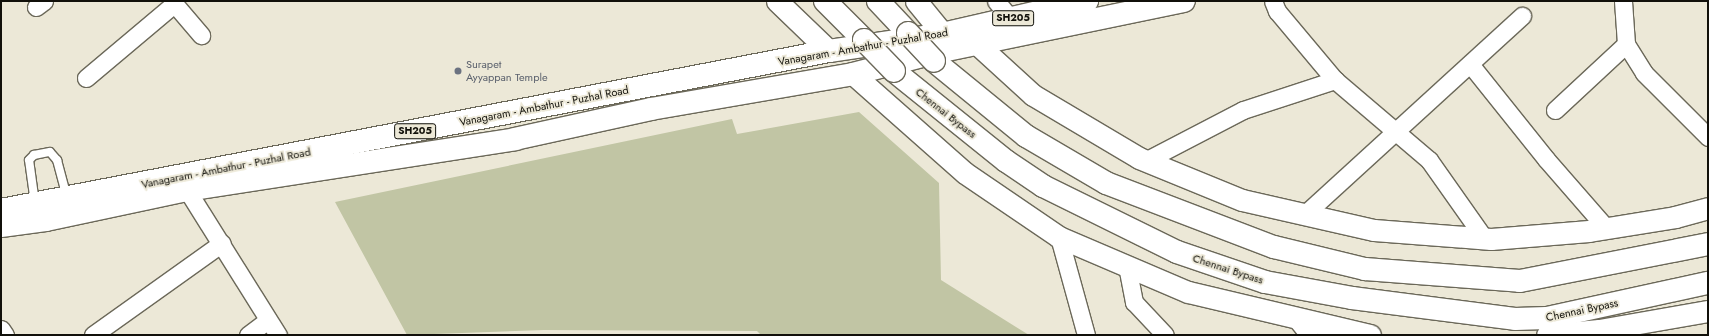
<!DOCTYPE html>
<html>
<head>
<meta charset="utf-8">
<style>
  body { margin:0 }
  #map { position:relative; width:1709px; height:336px; overflow:hidden; background:#ece8d7; font-family:Jost,sans-serif }
  div>[style] { position:absolute }
  .green>* { inset:0; background:#c1c5a4 }
  .roads { filter:drop-shadow(1px 0 #6b6859) drop-shadow(-1px 0 #6b6859) drop-shadow(0 1px #6b6859) drop-shadow(0 -1px #6b6859) }
  .service>* { height:8px; margin:-4px; padding:0 4px; transform-origin:4px; border-radius:4px; background:#fff }
  .minor>* { height:17px; margin:-8.5px; padding:0 8.5px; transform-origin:8.5px; border-radius:8.5px; background:#fff }
  .tertiary>* { height:21px; margin:-10.5px; padding:0 10.5px; transform-origin:10.5px; border-radius:10.5px; background:#fff }
  .primary>* { height:22px; margin:-11px; padding:0 11px; transform-origin:11px; border-radius:11px; background:#fff }
  .trunk>* { height:22px; margin:-11px; padding:0 11px; transform-origin:11px; border-radius:11px; background:#fff }
  .bridges { filter:drop-shadow(1px 0 #6b6859) drop-shadow(-1px 0 #6b6859) drop-shadow(0 1px #6b6859) drop-shadow(0 -1px #6b6859) }
  .trunk-bridge>* { height:22px; margin:-11px; padding:0 11px; transform-origin:11px; border-radius:11px; background:#fff }
  .dots>* { width:11px; height:11px; translate:-50% -50%; box-sizing:border-box; border:2px solid #ece8d7; border-radius:50% }
  span { translate:-50% -50%; white-space:nowrap; text-align:center; line-height:1.15; -webkit-text-stroke:3.5px #ece8d7; paint-order:stroke }
  .shield-label span { padding:1px 3px; background:#ece8d7; border:1px solid; border-radius:3px; -webkit-text-stroke-width:0 }
  .shield-label { font-size:10px; color:#11100a; font-weight:700 }
  .street-label { font-size:11px; color:#11100a }
  .worship-label { font-size:11px; color:#5b616d }
  .left { translate:0 -50%; text-align:left }
  .frame { position:absolute; inset:0; border:2px solid #11100a; pointer-events:none }
</style>
</head>
<body>
<div id="map">
  <div class="green">
    <div style="clip-path:polygon(859px 112px,939px 183px,941px 280px,1029px 335px,761px 335px,757px 331px,544px 330px,407px 335px,335px 202px,732px 119px,737px 134px)"></div>
  </div>
  <div class="roads">
    <div class="service">
      <div style="left:35px;top:203px;width:43px;rotate:-97.9deg"></div>
      <div style="left:29px;top:160px;width:7px;rotate:-45deg"></div>
      <div style="left:34px;top:155px;width:16px;rotate:-11deg"></div>
      <div style="left:50px;top:152px;width:11px;rotate:49deg"></div>
      <div style="left:57px;top:160px;width:38px;rotate:75deg"></div>
    </div>
    <div class="minor">
      <div style="left:172px;top:1px;width:45px;rotate:49.5deg"></div>
      <div style="left:996px;top:1px;width:23px;rotate:50deg"></div>
      <div style="left:1273px;top:1px;width:11px;rotate:68deg"></div>
      <div style="left:1277px;top:11px;width:90px;rotate:50deg"></div>
      <div style="left:1335px;top:80px;width:123px;rotate:40.4deg"></div>
      <div style="left:1429px;top:160px;width:95px;rotate:54.8deg"></div>
      <div style="left:1623px;top:1px;width:43px;rotate:86deg"></div>
      <div style="left:1626px;top:44px;width:34px;rotate:58deg"></div>
      <div style="left:1644px;top:73px;width:91px;rotate:45deg"></div>
      <div style="left:36px;top:7px;width:10px;rotate:-37deg"></div>
      <div style="left:1470px;top:64px;width:122px;rotate:51.3deg"></div>
      <div style="left:1546px;top:159px;width:93px;rotate:48.9deg"></div>
      <div style="left:86px;top:78px;width:115px;rotate:-40.1deg"></div>
      <div style="left:1555px;top:110px;width:97px;rotate:-42.9deg"></div>
      <div style="left:1145px;top:161px;width:110px;rotate:-27.5deg"></div>
      <div style="left:1243px;top:110px;width:97px;rotate:-18.1deg"></div>
      <div style="left:187px;top:190px;width:171px;rotate:57.9deg"></div>
      <div style="left:1305px;top:214px;width:294px;rotate:-42.4deg"></div>
      <div style="left:1059px;top:237px;width:102px;rotate:74.6deg"></div>
      <div style="left:1127px;top:266px;width:37px;rotate:79deg"></div>
      <div style="left:1134px;top:302px;width:45px;rotate:46.8deg"></div>
      <div style="left:1296px;top:319px;width:21px;rotate:51deg"></div>
      <div style="left:1px;top:329px;width:7px;rotate:56deg"></div>
      <div style="left:93px;top:335px;width:158px;rotate:-35.5deg"></div>
      <div style="left:248px;top:335px;width:25px;rotate:-37deg"></div>
    </div>
    <div class="tertiary">
      <div style="left:777px;top:1px;width:72px;rotate:43.9deg"></div>
      <div style="left:916px;top:1px;width:43px;rotate:50.7deg"></div>
      <div style="left:965px;top:33px;width:92px;rotate:42.4deg"></div>
      <div style="left:1033px;top:95px;width:123px;rotate:30.7deg"></div>
      <div style="left:1139px;top:158px;width:111px;rotate:22.2deg"></div>
      <div style="left:1242px;top:200px;width:135px;rotate:12.8deg"></div>
      <div style="left:1374px;top:230px;width:117px;rotate:4.4deg"></div>
      <div style="left:1491px;top:239px;width:98px;rotate:-4.7deg"></div>
      <div style="left:1589px;top:231px;width:87px;rotate:-9.2deg"></div>
      <div style="left:1675px;top:217px;width:34px;rotate:-15deg"></div>
      <div style="left:853px;top:74px;width:149px;rotate:41.5deg"></div>
      <div style="left:965px;top:173px;width:114px;rotate:34.2deg"></div>
      <div style="left:1059px;top:237px;width:140px;rotate:23.1deg"></div>
      <div style="left:1188px;top:292px;width:187px;rotate:13.3deg"></div>
      <div style="left:1547px;top:335px;width:52px;rotate:-5.5deg"></div>
      <div style="left:1599px;top:330px;width:111px;rotate:-9.9deg"></div>
    </div>
    <div class="primary">
      <div style="left:1px;top:210px;width:843px;rotate:-10.87deg"></div>
      <div style="left:829px;top:51px;width:110px;rotate:-8.4deg"></div>
      <div style="left:938px;top:35px;width:153px;rotate:-12.9deg"></div>
      <div style="left:1px;top:226px;width:45px;rotate:-7.6deg"></div>
      <div style="left:46px;top:220px;width:144px;rotate:-12deg"></div>
      <div style="left:187px;top:190px;width:332px;rotate:-8.8deg"></div>
      <div style="left:515px;top:139px;width:139px;rotate:-12.4deg"></div>
      <div style="left:651px;top:109px;width:205px;rotate:-9.8deg"></div>
      <div style="left:853px;top:74px;width:92px;rotate:-14.5deg"></div>
      <div style="left:942px;top:51px;width:247px;rotate:-11.7deg"></div>
    </div>
    <div class="trunk">
      <div style="left:825px;top:1px;width:55px;rotate:45deg"></div>
      <div style="left:878px;top:1px;width:44px;rotate:46.8deg"></div>
      <div style="left:934px;top:61px;width:119px;rotate:39.2deg"></div>
      <div style="left:1026px;top:136px;width:93px;rotate:30.4deg"></div>
      <div style="left:1106px;top:183px;width:180px;rotate:20.9deg"></div>
      <div style="left:1274px;top:247px;width:94px;rotate:13.6deg"></div>
      <div style="left:1365px;top:269px;width:155px;rotate:4.4deg"></div>
      <div style="left:1520px;top:281px;width:192px;rotate:-11.1deg"></div>
      <div style="left:894px;top:71px;width:144px;rotate:38.8deg"></div>
      <div style="left:1006px;top:161px;width:45px;rotate:34deg"></div>
      <div style="left:1043px;top:186px;width:149px;rotate:26.2deg"></div>
      <div style="left:1177px;top:252px;width:93px;rotate:18.8deg"></div>
      <div style="left:1265px;top:282px;width:88px;rotate:10.4deg"></div>
      <div style="left:1352px;top:298px;width:164px;rotate:7.3deg"></div>
      <div style="left:1515px;top:319px;width:32px;rotate:-2deg"></div>
      <div style="left:1547px;top:318px;width:165px;rotate:-12.3deg"></div>
    </div>
  </div>
  <div class="bridges">
    <div class="trunk-bridge">
      <div style="left:908px;top:33px;width:38px;rotate:47deg"></div>
      <div style="left:864px;top:40px;width:43px;rotate:45.9deg"></div>
    </div>
  </div>
  <div class="dots">
    <div style="left:458px;top:71px;background:#6b7280"></div>
  </div>
  <div class="shield-label">
    <span style="left:1013px;top:18px">SH205</span>
    <span style="left:415px;top:131px">SH205</span>
  </div>
  <div class="street-label">
    <span style="left:863px;top:47px;rotate:-10deg">Vanagaram - Ambathur - Puzhal Road</span>
    <span style="left:544px;top:106px;rotate:-11deg">Vanagaram - Ambathur - Puzhal Road</span>
    <span style="left:946px;top:113px;rotate:38deg">Chennai Bypass</span>
    <span style="left:226px;top:168px;rotate:-11deg">Vanagaram - Ambathur - Puzhal Road</span>
    <span style="left:1228px;top:269px;rotate:18deg">Chennai Bypass</span>
    <span style="left:1582px;top:310px;rotate:-12deg">Chennai Bypass</span>
  </div>
  <div class="worship-label">
    <span class="left" style="left:466px;top:71px">Surapet<br>Ayyappan Temple</span>
  </div>
  <div class="frame"></div>
</div>
</body>
</html>
